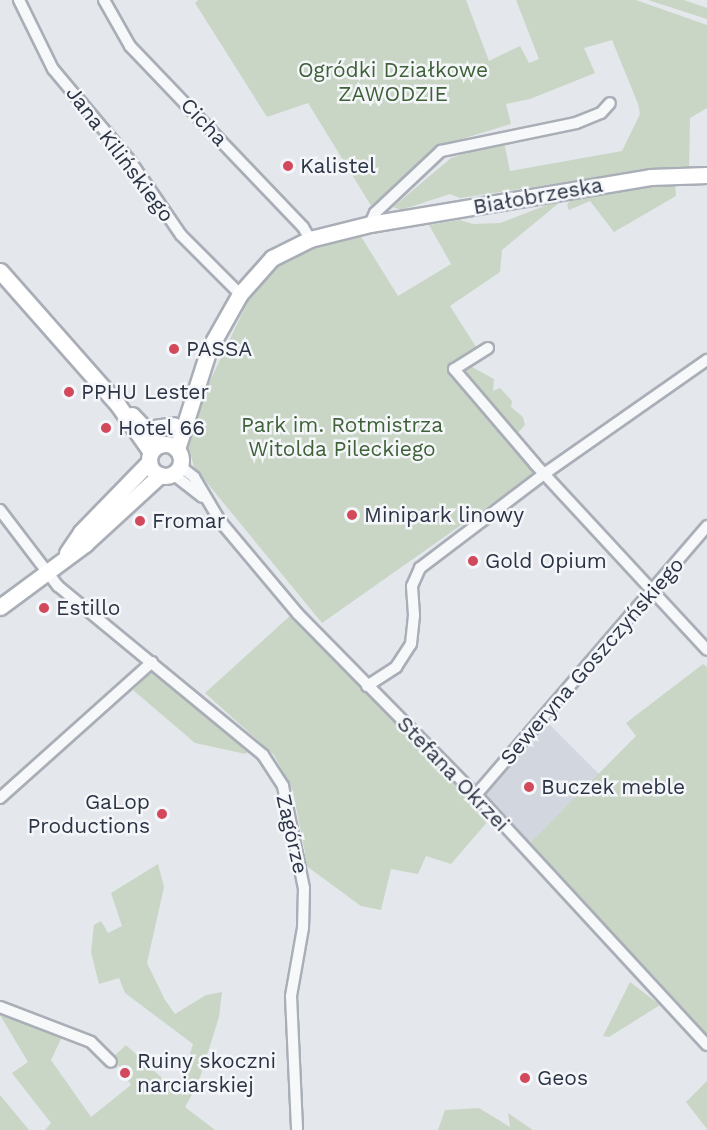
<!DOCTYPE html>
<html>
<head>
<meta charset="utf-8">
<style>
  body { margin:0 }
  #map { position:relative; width:707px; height:1130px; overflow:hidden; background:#e4e7ec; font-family:"Work Sans",sans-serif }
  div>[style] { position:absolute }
  .built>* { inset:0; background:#d2d6de; transform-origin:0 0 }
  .green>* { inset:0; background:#c9d6c5 }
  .roads { filter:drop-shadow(2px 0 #a9aeb7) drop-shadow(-2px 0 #a9aeb7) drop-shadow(0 2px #a9aeb7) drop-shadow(0 -2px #a9aeb7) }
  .street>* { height:10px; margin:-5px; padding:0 5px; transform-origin:5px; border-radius:5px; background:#f7f8fa }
  .secondary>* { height:15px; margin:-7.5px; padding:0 7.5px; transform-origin:7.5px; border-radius:7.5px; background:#fff }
  .secondary>.ring { margin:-7.5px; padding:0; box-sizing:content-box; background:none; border:15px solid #fff; border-radius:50% }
  .dots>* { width:16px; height:16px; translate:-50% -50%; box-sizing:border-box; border:3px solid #f4f6f9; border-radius:50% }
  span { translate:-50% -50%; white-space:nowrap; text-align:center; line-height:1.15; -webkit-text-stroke:5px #f4f6f9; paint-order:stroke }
  .park-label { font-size:21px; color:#3f6138 }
  .street-label { font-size:21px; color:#2b3445 }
  .poi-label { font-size:21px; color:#2b3445 }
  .left { translate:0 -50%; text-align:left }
  .right { translate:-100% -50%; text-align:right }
</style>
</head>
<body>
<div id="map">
  <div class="built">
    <div style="left:546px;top:721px;width:75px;height:102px;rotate:45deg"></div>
  </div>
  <div class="green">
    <div style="clip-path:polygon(198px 0,466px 0,489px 61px,520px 46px,529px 63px,539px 59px,516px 0,636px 0,707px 25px,707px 108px,690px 118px,689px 170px,638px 171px,460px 198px,450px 194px,401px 210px,393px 207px,451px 158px,484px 147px,504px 142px,510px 171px,622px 151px,640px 114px,638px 104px,612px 40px,584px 48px,595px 73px,530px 99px,506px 104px,511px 124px,449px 143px,373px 209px,308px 103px,267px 117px,195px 3px)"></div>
    <div style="clip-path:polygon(648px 0,684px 0,707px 8px,707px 19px)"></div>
    <div style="clip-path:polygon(675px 184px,676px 196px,614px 232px,590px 201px,569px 210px,567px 205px,574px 195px)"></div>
    <div style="clip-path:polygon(565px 198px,502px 250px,500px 272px,450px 306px,476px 347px,461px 361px,494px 379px,493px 391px,500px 388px,512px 401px,511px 407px,523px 417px,525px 425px,513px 438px,538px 471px,322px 623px,194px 467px,187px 441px,196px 410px,250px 297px,282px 263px,313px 247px,360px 235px,398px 296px,451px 264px,429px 225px,460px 220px,473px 224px,500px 223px)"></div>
    <div style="clip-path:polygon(291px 615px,489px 820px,451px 864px,426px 856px,418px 874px,391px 869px,381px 910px,361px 906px,301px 862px,305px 853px,293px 791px,274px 755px,205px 693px)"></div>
    <div style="clip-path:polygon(703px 664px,707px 667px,707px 1045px,525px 848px,636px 736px,626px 723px)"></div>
    <div style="clip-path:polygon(152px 672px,250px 748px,246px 754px,195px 743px,133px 690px)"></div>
    <div style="clip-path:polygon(158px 864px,164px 887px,147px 963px,165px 1000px,175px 1014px,206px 995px,222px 992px,219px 1017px,198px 1084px,185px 1107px,215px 1130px,45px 1130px,51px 1123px,12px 1073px,28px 1062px,0 1015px,62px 1037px,51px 1060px,91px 1117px,131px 1085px,113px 1057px,126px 1045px,175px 1090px,182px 1079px,193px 1044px,125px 993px,119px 978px,99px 984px,91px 952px,94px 925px,101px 921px,108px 933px,122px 926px,111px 893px)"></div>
    <div style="clip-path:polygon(630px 982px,660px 1005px,609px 1037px,603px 1036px)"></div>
    <div style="clip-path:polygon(707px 1081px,707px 1129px,686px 1102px)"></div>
    <div style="clip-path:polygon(0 1095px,29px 1130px,0 1130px)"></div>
    <div style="clip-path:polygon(479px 1108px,510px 1127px,508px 1113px,533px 1130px,438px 1130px,445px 1110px)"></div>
  </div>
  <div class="roads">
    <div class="street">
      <div style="left:19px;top:0;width:77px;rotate:63.8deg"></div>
      <div style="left:53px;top:69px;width:121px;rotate:50deg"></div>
      <div style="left:131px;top:162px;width:88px;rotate:55.6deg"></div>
      <div style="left:181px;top:235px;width:83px;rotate:45deg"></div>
      <div style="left:104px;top:0;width:53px;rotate:60.5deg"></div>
      <div style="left:130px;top:46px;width:250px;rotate:46.3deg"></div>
      <div style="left:303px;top:227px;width:14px;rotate:60deg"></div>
      <div style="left:370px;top:224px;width:12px;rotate:-66deg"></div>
      <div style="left:375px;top:213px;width:91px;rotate:-43.2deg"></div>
      <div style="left:441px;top:151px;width:138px;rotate:-11.7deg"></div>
      <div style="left:576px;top:123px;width:27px;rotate:-22deg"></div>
      <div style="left:601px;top:113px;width:13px;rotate:-48deg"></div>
      <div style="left:488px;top:348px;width:40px;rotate:148deg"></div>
      <div style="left:454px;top:369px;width:125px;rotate:49.5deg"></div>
      <div style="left:535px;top:464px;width:253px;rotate:47.2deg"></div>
      <div style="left:180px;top:466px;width:18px;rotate:38deg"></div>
      <div style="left:194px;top:477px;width:51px;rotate:59.4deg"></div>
      <div style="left:220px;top:521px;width:121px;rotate:50deg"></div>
      <div style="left:298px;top:614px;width:258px;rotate:45.5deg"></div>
      <div style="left:479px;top:798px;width:336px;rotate:47.3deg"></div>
      <div style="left:173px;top:474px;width:37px;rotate:38deg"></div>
      <div style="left:0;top:510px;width:96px;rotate:52.7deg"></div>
      <div style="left:58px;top:586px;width:266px;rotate:39.5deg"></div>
      <div style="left:263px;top:755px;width:37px;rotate:57deg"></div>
      <div style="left:283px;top:786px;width:104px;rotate:78.4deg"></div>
      <div style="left:304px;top:888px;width:40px;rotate:91.4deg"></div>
      <div style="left:303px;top:928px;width:69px;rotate:100deg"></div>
      <div style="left:291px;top:996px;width:134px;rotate:87.4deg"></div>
      <div style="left:367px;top:686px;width:35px;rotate:-33deg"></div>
      <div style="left:396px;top:667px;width:27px;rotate:-57deg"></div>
      <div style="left:411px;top:644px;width:29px;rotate:-84deg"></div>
      <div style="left:414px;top:615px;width:29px;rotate:-94deg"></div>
      <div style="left:412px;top:586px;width:20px;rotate:-66deg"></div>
      <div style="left:420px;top:568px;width:156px;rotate:-37.2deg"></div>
      <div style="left:544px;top:474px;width:199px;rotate:-35deg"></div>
      <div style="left:475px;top:796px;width:356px;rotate:-49.3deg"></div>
      <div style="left:0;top:798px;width:204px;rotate:-41.8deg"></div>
      <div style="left:0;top:1007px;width:97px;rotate:21deg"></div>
      <div style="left:91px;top:1042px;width:28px;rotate:45deg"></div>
    </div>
    <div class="secondary">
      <div style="left:0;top:271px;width:179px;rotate:48.6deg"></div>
      <div style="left:118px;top:405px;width:57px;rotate:54.9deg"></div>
      <div style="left:132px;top:415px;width:41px;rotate:47deg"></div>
      <div style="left:147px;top:429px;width:27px;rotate:-8deg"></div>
      <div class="ring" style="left:149px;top:444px;width:17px;height:17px"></div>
      <div style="left:177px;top:449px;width:105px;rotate:-72.3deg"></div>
      <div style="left:209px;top:349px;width:63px;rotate:-60.6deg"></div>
      <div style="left:240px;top:294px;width:48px;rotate:-48.4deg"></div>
      <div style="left:272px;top:258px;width:42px;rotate:-26.6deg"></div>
      <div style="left:310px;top:239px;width:62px;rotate:-14deg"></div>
      <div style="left:370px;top:224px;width:284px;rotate:-9.5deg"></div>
      <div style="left:650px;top:177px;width:57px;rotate:-2deg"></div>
      <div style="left:67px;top:553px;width:25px;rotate:-56deg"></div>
      <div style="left:81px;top:532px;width:98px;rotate:-45.8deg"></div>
      <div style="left:0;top:607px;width:106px;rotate:-36.5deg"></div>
      <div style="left:85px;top:544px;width:102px;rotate:-42.6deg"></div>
    </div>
  </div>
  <div class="dots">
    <div style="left:288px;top:166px;background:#d1495b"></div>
    <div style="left:174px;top:349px;background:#d1495b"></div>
    <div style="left:69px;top:392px;background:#d1495b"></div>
    <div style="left:106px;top:428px;background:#d1495b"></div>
    <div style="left:352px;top:515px;background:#d1495b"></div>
    <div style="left:140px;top:521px;background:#d1495b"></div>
    <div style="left:473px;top:561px;background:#d1495b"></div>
    <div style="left:44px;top:608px;background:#d1495b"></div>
    <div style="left:529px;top:787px;background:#d1495b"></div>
    <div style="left:162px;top:814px;background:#d1495b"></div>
    <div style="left:125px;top:1073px;background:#d1495b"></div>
    <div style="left:525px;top:1078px;background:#d1495b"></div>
  </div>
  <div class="park-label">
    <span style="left:393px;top:82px">Ogródki Działkowe<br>ZAWODZIE</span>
    <span style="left:342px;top:437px">Park im. Rotmistrza<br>Witolda Pileckiego</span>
  </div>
  <div class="street-label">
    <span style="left:204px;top:122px;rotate:47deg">Cicha</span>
    <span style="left:120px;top:154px;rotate:53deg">Jana Kilińskiego</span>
    <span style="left:538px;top:196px;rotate:-10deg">Białobrzeska</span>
    <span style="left:592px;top:661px;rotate:-49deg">Seweryna Goszczyńskiego</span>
    <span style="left:453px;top:774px;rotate:46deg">Stefana Okrzei</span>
    <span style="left:292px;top:834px;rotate:77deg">Zagórze</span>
  </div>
  <div class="poi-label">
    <span class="left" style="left:300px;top:166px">Kalistel</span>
    <span class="left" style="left:186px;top:349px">PASSA</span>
    <span class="left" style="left:81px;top:392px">PPHU Lester</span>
    <span class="left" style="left:118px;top:428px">Hotel 66</span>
    <span class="left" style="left:364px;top:515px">Minipark linowy</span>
    <span class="left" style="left:152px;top:521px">Fromar</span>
    <span class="left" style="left:485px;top:561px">Gold Opium</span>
    <span class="left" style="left:56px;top:608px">Estillo</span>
    <span class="left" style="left:541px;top:787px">Buczek meble</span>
    <span class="right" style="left:150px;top:814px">GaLop<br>Productions</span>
    <span class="left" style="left:137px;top:1073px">Ruiny skoczni<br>narciarskiej</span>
    <span class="left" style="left:537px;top:1078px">Geos</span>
  </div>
</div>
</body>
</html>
